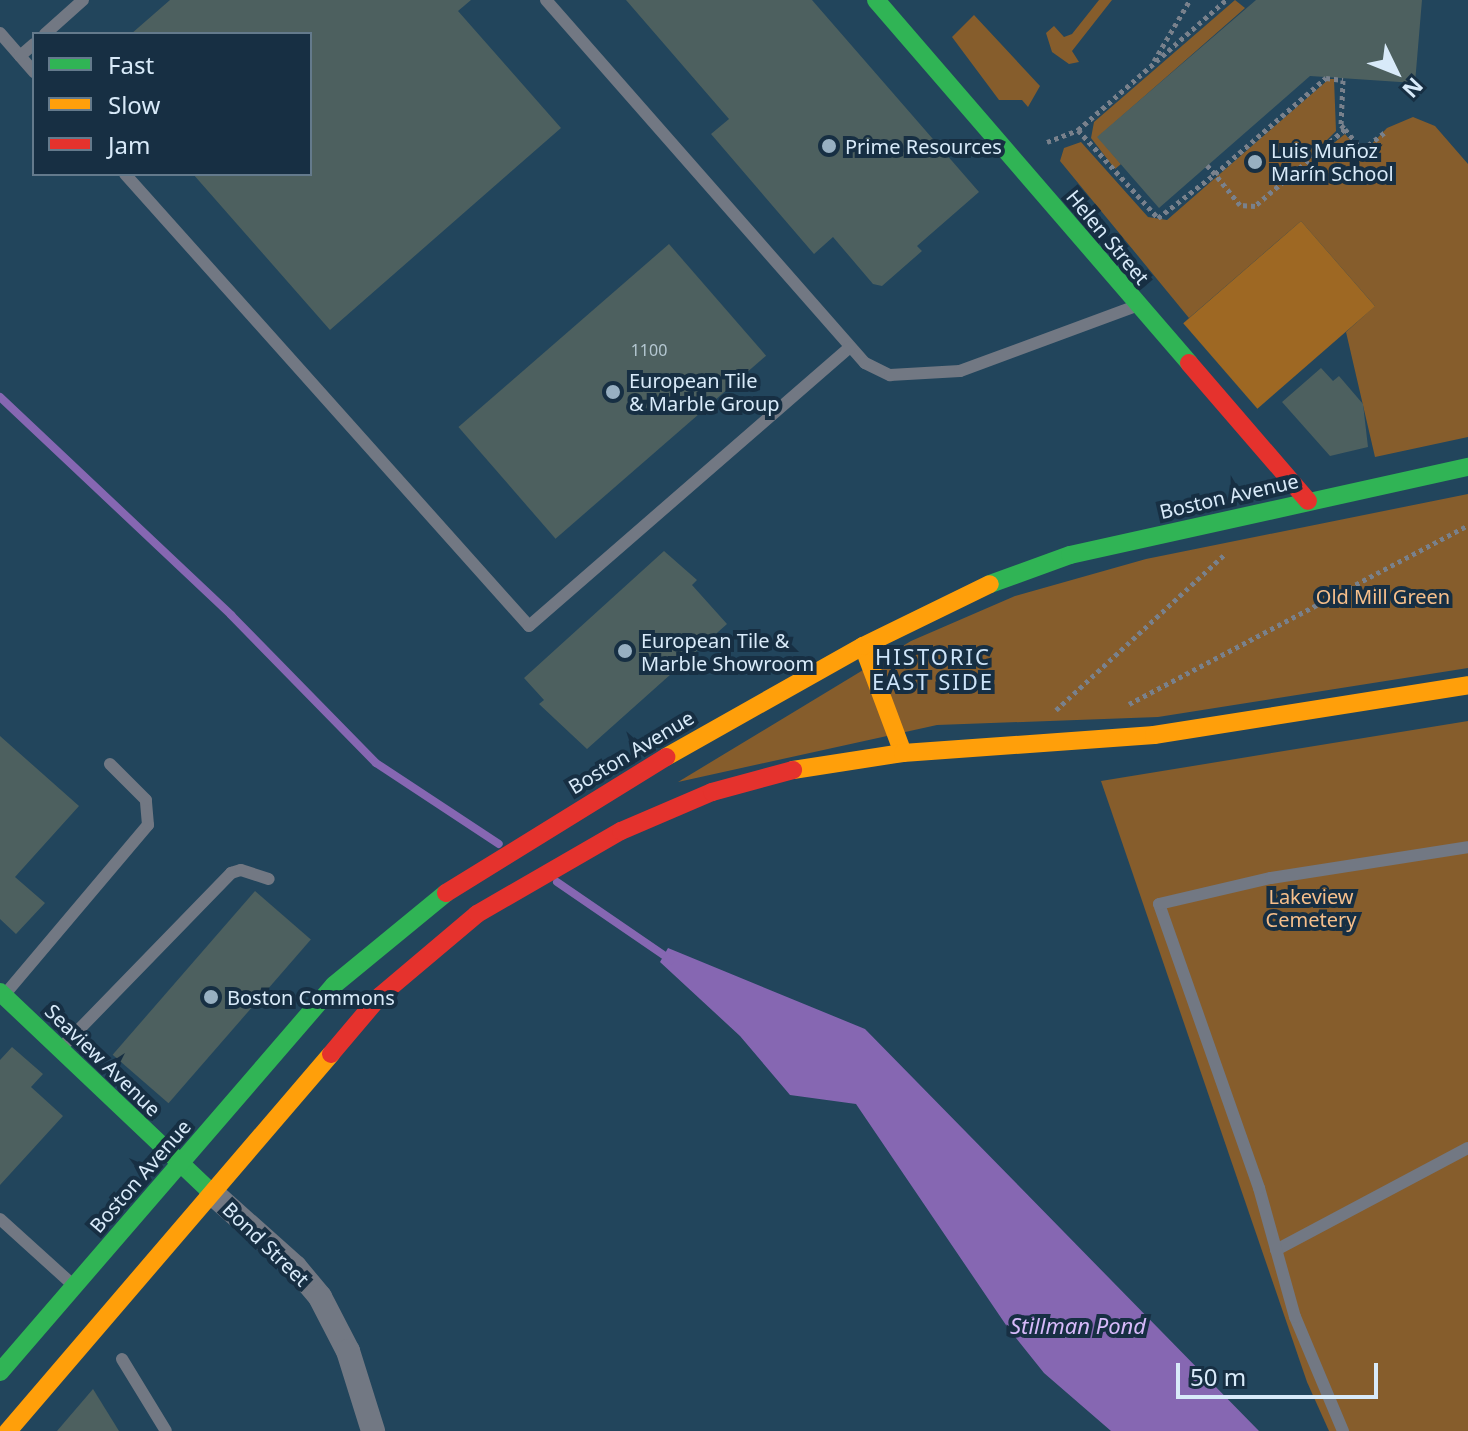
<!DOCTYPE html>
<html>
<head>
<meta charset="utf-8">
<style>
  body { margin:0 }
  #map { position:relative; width:1468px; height:1431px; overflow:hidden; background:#22455c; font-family:"Noto Sans",sans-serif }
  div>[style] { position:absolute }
  .green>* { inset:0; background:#865d2c }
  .forest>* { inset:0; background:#9e6823; transform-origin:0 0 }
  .water>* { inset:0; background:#8667b2 }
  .stream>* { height:8px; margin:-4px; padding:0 4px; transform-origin:4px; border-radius:4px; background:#8667b2 }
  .building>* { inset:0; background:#4d605f; transform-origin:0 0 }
  .path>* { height:5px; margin-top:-2.5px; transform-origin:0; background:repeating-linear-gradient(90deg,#79818c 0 4px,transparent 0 8px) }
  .lane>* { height:12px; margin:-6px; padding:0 6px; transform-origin:6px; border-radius:6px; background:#727883 }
  .street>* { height:24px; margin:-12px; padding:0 12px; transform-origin:12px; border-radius:12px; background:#727883 }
  .fast>* { height:18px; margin:-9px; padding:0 9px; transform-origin:9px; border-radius:9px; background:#30b455 }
  .slow>* { height:18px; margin:-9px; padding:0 9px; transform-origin:9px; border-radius:9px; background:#ff9f0a }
  .jam>* { height:18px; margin:-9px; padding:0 9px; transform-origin:9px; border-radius:9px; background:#e5322d }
  .dots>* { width:22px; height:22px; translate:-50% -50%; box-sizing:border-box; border:4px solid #172f43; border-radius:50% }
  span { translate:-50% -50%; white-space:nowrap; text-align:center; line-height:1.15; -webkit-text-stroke:8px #172f43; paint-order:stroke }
  .number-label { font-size:16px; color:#b5c8d2 }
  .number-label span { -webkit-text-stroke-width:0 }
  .poi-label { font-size:20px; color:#d8eaf9 }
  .left { translate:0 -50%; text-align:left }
  .street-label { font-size:20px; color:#d8eaf9 }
  .park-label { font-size:20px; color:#f6bf8b }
  .neighbourhood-label { font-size:22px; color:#cde4f9; letter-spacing:2px }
  .water-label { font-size:22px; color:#d7bafa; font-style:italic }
  .legend { position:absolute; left:32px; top:32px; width:280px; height:144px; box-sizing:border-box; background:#172f43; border:2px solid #647a8c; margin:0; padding:10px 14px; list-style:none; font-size:24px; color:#d8eaf9 }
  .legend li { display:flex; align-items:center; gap:16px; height:40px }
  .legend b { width:40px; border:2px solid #647a8c }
  .north { position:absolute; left:1356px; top:32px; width:80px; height:80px; -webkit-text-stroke:6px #172f43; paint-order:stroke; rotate:133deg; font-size:22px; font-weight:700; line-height:32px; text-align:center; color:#d8eaf9 }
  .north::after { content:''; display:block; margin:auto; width:28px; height:36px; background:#d8eaf9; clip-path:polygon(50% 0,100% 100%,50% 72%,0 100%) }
  .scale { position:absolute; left:1176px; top:1363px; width:202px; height:36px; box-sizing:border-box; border:4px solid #d8eaf9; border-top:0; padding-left:10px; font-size:24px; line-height:28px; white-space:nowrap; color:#d8eaf9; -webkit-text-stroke:6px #172f43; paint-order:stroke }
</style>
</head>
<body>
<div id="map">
  <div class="green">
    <div style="clip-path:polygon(1099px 0,1112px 0,1072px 51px,1079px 62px,1069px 64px,1052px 52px,1046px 33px,1054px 26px,1064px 37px,1072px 34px)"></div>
    <div style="clip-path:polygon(1235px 0,1245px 8px,1098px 137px,1121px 164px,1115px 169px,1091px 138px,1094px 122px)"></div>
    <div style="clip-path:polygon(974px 15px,1040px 86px,1028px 107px,1022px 100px,999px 100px,952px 37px)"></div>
    <div style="clip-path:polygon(1329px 79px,1334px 79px,1336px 131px,1325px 142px,1330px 146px,1345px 134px,1362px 154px,1387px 128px,1413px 117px,1435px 126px,1468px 164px,1468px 437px,1375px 457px,1346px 332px,1375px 306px,1301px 221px,1189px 318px,1060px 161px,1064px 148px,1081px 142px,1148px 217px,1167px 220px)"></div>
    <div style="clip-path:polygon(1468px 494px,1468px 668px,1158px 717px,937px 725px,678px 782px,911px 641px,1015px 596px,1146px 559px)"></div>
    <div style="clip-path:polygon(1468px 721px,1468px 1431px,1329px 1431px,1307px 1382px,1101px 781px)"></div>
  </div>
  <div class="forest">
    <div style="left:1301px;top:221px;width:113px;height:156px;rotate:49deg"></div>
  </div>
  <div class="water">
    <div style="clip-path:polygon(668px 948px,865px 1029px,1259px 1431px,1111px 1431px,1044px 1373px,1008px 1328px,856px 1104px,790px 1095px,740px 1036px,660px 962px)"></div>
  </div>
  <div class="stream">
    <div style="left:0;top:397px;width:318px;rotate:43.3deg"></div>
    <div style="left:231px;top:615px;width:207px;rotate:45.6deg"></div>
    <div style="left:376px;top:763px;width:147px;rotate:33.4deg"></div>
    <div style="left:557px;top:882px;width:138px;rotate:34.4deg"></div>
  </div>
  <div class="building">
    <div style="clip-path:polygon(170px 0,471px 0,458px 11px,561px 128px,330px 330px,193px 174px,310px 174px,310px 34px,131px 34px)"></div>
    <div style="clip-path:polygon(626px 0,812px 0,979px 192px,917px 246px,922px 251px,882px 286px,873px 284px,833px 237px,814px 254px,711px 134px,729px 119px)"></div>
    <div style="clip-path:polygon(1256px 0,1422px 0,1415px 83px,1310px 76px,1159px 208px,1097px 137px)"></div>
    <div style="left:669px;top:244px;width:148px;height:279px;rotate:49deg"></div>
    <div style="clip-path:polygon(1321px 368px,1333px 381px,1339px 376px,1363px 404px,1368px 447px,1330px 456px,1282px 402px)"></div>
    <div style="clip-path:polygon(664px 551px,697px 580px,692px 585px,727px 624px,587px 749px,539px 704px,544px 700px,524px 678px)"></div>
    <div style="clip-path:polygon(0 736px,79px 806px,15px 877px,45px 903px,16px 934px,0 919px)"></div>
    <div style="left:255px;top:891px;width:74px;height:217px;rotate:41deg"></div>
    <div style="clip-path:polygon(12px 1047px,43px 1074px,31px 1087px,63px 1116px,0 1185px,0 1060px)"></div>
    <div style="clip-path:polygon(93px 1389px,119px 1431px,57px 1431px)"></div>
  </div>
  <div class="path">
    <div style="left:1154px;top:61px;width:71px;rotate:-59.5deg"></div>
    <div style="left:1345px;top:129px;width:118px;rotate:139.5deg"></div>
    <div style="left:1255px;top:206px;width:15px;rotate:-176deg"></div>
    <div style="left:1240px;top:205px;width:40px;rotate:-129deg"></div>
    <div style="left:1215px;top:174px;width:147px;rotate:-40.9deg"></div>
    <div style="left:1326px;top:78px;width:17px;rotate:7deg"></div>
    <div style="left:1343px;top:80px;width:45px;rotate:92.5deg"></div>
    <div style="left:1341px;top:125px;width:6px;rotate:45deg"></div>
    <div style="left:1345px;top:129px;width:27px;rotate:51deg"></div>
    <div style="left:1362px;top:150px;width:31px;rotate:-38deg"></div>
    <div style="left:1078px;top:130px;width:119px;rotate:47.7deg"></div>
    <div style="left:1158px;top:218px;width:72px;rotate:-37.7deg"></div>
    <div style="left:1215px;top:174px;width:12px;rotate:-132deg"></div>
    <div style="left:1047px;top:142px;width:33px;rotate:-21deg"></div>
    <div style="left:1078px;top:130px;width:197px;rotate:-41.3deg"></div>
    <div style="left:1129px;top:704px;width:383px;rotate:-27.8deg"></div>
    <div style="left:1056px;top:710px;width:230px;rotate:-42.7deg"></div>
  </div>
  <div class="lane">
    <div style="left:546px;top:0;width:483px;rotate:48.7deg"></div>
    <div style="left:865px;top:363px;width:28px;rotate:26deg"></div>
    <div style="left:890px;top:375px;width:70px;rotate:-3.3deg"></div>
    <div style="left:960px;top:371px;width:188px;rotate:-20.3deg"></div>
    <div style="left:0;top:33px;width:52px;rotate:48.9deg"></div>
    <div style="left:45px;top:34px;width:51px;rotate:-41.8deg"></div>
    <div style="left:20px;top:56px;width:18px;rotate:-41deg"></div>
    <div style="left:125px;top:174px;width:606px;rotate:48.21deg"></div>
    <div style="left:529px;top:626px;width:425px;rotate:-41deg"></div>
    <div style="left:6px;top:993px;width:220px;rotate:-49.8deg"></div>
    <div style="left:148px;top:825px;width:25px;rotate:-95deg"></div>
    <div style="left:146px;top:800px;width:51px;rotate:-135deg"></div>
    <div style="left:62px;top:1047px;width:243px;rotate:-45.8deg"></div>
    <div style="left:231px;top:873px;width:10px;rotate:-17deg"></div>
    <div style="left:241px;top:870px;width:29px;rotate:18deg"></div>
    <div style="left:0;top:1219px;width:97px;rotate:42.1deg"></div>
    <div style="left:1276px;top:1250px;width:217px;rotate:-28deg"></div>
    <div style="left:122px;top:1359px;width:84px;rotate:58.6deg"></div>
    <div style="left:1343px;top:1431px;width:124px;rotate:-112.8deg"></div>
    <div style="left:1295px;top:1317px;width:134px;rotate:-105.6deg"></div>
    <div style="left:1259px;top:1188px;width:301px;rotate:-109.4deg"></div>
    <div style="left:1159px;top:904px;width:115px;rotate:-13.1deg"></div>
    <div style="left:1271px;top:878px;width:199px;rotate:-8.9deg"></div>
  </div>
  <div class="street">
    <div style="left:211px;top:1192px;width:113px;rotate:41.8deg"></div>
    <div style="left:295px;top:1267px;width:39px;rotate:50deg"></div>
    <div style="left:320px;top:1297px;width:61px;rotate:62.6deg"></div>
    <div style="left:348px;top:1351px;width:84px;rotate:72.6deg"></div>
  </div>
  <div class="fast">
    <div style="left:876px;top:0;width:479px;rotate:49.2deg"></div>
    <div style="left:990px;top:584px;width:85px;rotate:-19.9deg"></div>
    <div style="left:1070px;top:555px;width:408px;rotate:-12.5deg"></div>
    <div style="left:0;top:992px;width:291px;rotate:43.5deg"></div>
    <div style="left:0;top:1372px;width:511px;rotate:-49.2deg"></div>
    <div style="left:334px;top:985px;width:145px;rotate:-39.4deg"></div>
  </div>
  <div class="slow">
    <div style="left:863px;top:646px;width:114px;rotate:69.5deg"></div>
    <div style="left:666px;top:757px;width:226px;rotate:-29.4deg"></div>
    <div style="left:863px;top:646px;width:141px;rotate:-26deg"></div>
    <div style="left:793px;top:770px;width:111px;rotate:-8.8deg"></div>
    <div style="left:903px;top:753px;width:252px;rotate:-4.1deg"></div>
    <div style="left:1154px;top:735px;width:318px;rotate:-9deg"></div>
    <div style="left:8px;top:1431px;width:496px;rotate:-49.4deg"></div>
  </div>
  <div class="jam">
    <div style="left:1189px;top:363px;width:182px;rotate:49.2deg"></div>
    <div style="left:446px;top:893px;width:259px;rotate:-31.7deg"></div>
    <div style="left:331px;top:1054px;width:76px;rotate:-49.8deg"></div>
    <div style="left:380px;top:996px;width:127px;rotate:-40.2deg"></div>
    <div style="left:477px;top:914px;width:166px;rotate:-30deg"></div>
    <div style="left:621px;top:831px;width:99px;rotate:-23.2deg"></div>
    <div style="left:712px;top:792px;width:84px;rotate:-15.2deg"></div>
  </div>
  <div class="dots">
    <div style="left:829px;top:146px;background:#98b0c2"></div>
    <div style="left:1255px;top:162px;background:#98b0c2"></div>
    <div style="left:613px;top:392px;background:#98b0c2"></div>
    <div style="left:625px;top:651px;background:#98b0c2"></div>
    <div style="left:211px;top:997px;background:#98b0c2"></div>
  </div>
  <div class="number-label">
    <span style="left:649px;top:350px">1100</span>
  </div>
  <div class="poi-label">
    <span class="left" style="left:845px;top:146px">Prime Resources</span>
    <span class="left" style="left:1271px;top:162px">Luis Muñoz<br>Marín School</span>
    <span class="left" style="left:629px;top:392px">European Tile<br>&amp; Marble Group</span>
    <span class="left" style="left:641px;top:652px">European Tile &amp;<br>Marble Showroom</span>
    <span class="left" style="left:227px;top:997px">Boston Commons</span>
  </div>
  <div class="street-label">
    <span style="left:1108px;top:237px;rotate:50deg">Helen Street</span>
    <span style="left:1229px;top:496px;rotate:-13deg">Boston Avenue</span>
    <span style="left:631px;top:752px;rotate:-31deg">Boston Avenue</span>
    <span style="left:103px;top:1060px;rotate:44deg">Seaview Avenue</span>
    <span style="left:140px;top:1176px;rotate:-49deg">Boston Avenue</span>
    <span style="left:266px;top:1244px;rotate:44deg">Bond Street</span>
  </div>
  <div class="park-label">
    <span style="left:1383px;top:596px">Old Mill Green</span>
    <span style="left:1311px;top:908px">Lakeview<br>Cemetery</span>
  </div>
  <div class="neighbourhood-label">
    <span style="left:933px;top:669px">HISTORIC<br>EAST SIDE</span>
  </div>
  <div class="water-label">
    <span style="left:1078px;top:1326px">Stillman Pond</span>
  </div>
  <ul class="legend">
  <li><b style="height:10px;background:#30b455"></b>Fast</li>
  <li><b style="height:10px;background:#ff9f0a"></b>Slow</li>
  <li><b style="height:10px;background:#e5322d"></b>Jam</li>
  </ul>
  <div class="north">N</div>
  <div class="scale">50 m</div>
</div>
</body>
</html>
